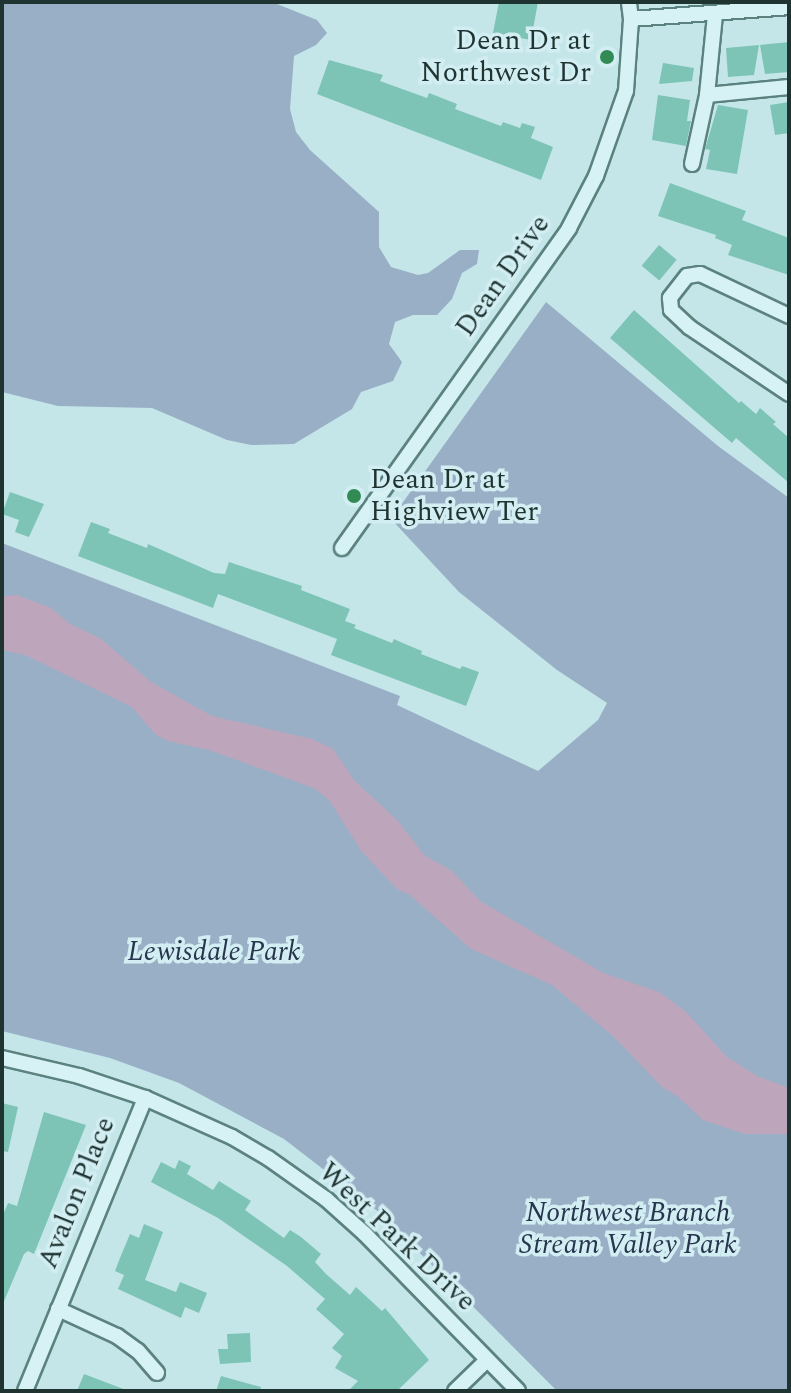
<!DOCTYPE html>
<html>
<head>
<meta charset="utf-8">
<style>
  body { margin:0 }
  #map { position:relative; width:791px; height:1393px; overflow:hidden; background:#c4e6e9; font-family:Spectral,serif }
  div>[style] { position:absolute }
  .green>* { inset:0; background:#99afc6 }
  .water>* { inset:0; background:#bda5bb }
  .building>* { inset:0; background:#7dc4b6; transform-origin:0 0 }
  .roads { filter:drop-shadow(2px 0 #5c827f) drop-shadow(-2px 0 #5c827f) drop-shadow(0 2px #5c827f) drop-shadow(0 -2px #5c827f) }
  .minor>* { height:14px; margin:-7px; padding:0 7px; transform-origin:7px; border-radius:7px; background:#d6f2f5 }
  .dots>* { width:22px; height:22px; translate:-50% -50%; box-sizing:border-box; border:4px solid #d2eef2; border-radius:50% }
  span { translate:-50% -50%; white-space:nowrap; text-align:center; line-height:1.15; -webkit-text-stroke:7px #d2eef2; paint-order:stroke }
  .poi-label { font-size:28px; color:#1f3331 }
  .right { translate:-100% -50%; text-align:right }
  .left { translate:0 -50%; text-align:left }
  .street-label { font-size:28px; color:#1f3331 }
  .park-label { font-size:28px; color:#27354e; font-style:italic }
  .frame { position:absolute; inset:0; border:4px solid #1f3331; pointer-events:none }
</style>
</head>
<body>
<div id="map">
  <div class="green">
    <div style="clip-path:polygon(2px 2px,272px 2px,317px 20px,327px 33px,316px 45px,294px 56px,290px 109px,296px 132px,310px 150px,379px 212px,379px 247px,391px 267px,418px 275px,428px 273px,460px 250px,479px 250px,477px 264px,462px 273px,452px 299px,437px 315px,413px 315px,395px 322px,389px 344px,402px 362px,393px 381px,361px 392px,352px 409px,294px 444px,251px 445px,227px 440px,152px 408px,58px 406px,2px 392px)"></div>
    <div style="clip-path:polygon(546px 302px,718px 446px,789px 498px,789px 1391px,557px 1391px,380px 1213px,284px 1139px,179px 1083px,110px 1058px,2px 1031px,2px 543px,400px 696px,397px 705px,538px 771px,598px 720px,607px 703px,557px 670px,459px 592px,391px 519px)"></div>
  </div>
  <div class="water">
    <div style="clip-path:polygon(17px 595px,51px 608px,70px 624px,101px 639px,151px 682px,212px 716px,312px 739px,333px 749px,354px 780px,398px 821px,424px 855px,452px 871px,480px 901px,603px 973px,659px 992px,685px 1011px,727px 1057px,759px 1077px,789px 1088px,789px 1134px,745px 1134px,703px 1120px,677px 1096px,662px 1087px,614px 1037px,552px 985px,471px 949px,410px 895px,397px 889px,362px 852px,329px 800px,314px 788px,209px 750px,168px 741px,155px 734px,132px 707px,25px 655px,2px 650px,2px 596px)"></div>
  </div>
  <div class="building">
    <div style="clip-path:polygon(499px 2px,538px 2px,531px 40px,493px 33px)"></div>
    <div style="clip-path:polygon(789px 42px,789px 72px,765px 74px,760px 45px)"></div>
    <div style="clip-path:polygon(759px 45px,754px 75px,728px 77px,726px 48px)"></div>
    <div style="clip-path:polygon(329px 60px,383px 75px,380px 81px,427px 98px,429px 93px,457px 104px,455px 109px,501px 126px,503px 122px,520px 128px,522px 123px,535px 127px,531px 138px,553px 147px,541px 180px,317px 94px)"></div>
    <div style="clip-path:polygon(663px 63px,694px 68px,692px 81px,659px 84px)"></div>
    <div style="clip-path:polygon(658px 95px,690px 100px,687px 121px,691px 121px,686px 146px,652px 140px)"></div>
    <div style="clip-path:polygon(789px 102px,789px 133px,775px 135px,770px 105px)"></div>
    <div style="clip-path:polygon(718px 105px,748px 110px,737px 174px,706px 169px,710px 150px,705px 149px)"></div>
    <div style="clip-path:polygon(670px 183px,746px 211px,742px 220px,789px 238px,789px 275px,728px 255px,732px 245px,715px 238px,716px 235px,658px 216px)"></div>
    <div style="left:659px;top:245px;width:23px;height:27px;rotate:40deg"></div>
    <div style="clip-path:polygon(634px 310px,739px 403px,741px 401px,756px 414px,760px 408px,776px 422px,773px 424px,789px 438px,789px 483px,736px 438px,732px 443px,610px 338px)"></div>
    <div style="clip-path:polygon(10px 492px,44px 504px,29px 537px,15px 532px,19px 520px,2px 514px)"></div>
    <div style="clip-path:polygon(91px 522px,110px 529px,108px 533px,147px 548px,148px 544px,214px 573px,225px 574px,229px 562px,302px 586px,301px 590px,350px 609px,345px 621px,356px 625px,354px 628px,392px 643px,394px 639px,405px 644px,422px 651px,421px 654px,460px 669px,462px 666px,479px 672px,466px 706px,331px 655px,337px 639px,218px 594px,213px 608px,78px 556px)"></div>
    <div style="clip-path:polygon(2px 1103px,18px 1107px,8px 1152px,2px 1151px)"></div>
    <div style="clip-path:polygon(44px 1112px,86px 1125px,34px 1254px,28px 1251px,24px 1254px,2px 1306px,2px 1217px,8px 1203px,17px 1206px)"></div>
    <div style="clip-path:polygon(179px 1160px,191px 1166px,187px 1174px,213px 1190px,219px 1181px,251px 1201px,245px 1210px,284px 1238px,290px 1230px,301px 1237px,321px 1254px,315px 1262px,326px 1274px,350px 1295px,356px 1287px,382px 1311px,385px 1308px,429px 1360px,397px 1391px,348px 1391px,358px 1381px,335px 1368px,342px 1356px,332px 1348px,344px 1334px,316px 1309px,325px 1299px,287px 1266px,218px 1218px,151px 1182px,161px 1162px,175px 1169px)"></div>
    <div style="clip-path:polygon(144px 1224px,163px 1232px,145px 1280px,176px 1292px,180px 1282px,207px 1293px,199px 1313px,185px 1307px,181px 1318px,118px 1289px,124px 1275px,115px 1271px,120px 1258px,130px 1234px,139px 1238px)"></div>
    <div style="clip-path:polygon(250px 1333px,251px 1362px,220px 1364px,218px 1349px,228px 1349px,227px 1334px)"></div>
    <div style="clip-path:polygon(84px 1374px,126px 1390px,126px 1391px,77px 1391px)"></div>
    <div style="clip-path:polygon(221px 1376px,261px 1387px,260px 1391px,216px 1391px)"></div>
  </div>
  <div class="roads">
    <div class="minor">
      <div style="left:631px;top:19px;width:158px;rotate:-4.3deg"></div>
      <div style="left:707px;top:95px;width:82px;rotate:-5.6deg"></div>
      <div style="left:692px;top:164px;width:71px;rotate:-77.7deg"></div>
      <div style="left:707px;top:95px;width:80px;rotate:-84.3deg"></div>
      <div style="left:789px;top:316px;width:98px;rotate:-154.7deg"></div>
      <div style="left:700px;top:274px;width:13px;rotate:171deg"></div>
      <div style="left:687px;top:276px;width:28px;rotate:128deg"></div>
      <div style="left:670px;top:298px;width:12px;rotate:85deg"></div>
      <div style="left:671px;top:310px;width:25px;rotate:43deg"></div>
      <div style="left:689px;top:327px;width:120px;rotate:33.8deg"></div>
      <div style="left:342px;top:548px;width:392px;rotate:-54.6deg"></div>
      <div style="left:569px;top:228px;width:59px;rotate:-62.6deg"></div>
      <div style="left:596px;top:176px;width:90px;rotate:-70.6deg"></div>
      <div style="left:626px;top:91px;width:72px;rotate:-86deg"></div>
      <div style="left:631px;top:19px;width:17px;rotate:-97deg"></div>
      <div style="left:2px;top:1058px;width:79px;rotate:13.2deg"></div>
      <div style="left:79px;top:1076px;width:70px;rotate:18.4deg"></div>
      <div style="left:145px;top:1098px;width:95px;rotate:24.1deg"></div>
      <div style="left:232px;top:1137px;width:42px;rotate:30.3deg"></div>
      <div style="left:268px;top:1158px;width:71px;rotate:35.3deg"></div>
      <div style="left:326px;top:1199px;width:52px;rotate:41.9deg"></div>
      <div style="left:365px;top:1234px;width:219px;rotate:45.7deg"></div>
      <div style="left:58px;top:1309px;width:65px;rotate:24.6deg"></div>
      <div style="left:117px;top:1336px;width:26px;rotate:36deg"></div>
      <div style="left:138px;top:1351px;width:29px;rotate:49deg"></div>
      <div style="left:25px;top:1391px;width:317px;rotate:-67.7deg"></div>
      <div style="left:455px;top:1391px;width:45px;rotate:-44.1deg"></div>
    </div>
  </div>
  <div class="dots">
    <div style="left:607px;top:57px;background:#328b54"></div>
    <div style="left:354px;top:496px;background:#328b54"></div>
  </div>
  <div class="poi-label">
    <span class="right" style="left:591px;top:57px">Dean Dr at<br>Northwest Dr</span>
    <span class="left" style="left:370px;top:496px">Dean Dr at<br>Highview Ter</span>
  </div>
  <div class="street-label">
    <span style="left:503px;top:276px;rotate:-55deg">Dean Drive</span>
    <span style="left:77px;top:1193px;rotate:-68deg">Avalon Place</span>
    <span style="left:397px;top:1237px;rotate:43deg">West Park Drive</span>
  </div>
  <div class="park-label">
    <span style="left:214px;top:952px">Lewisdale Park</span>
    <span style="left:628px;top:1229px">Northwest Branch<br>Stream Valley Park</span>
  </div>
  <div class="frame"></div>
</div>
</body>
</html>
